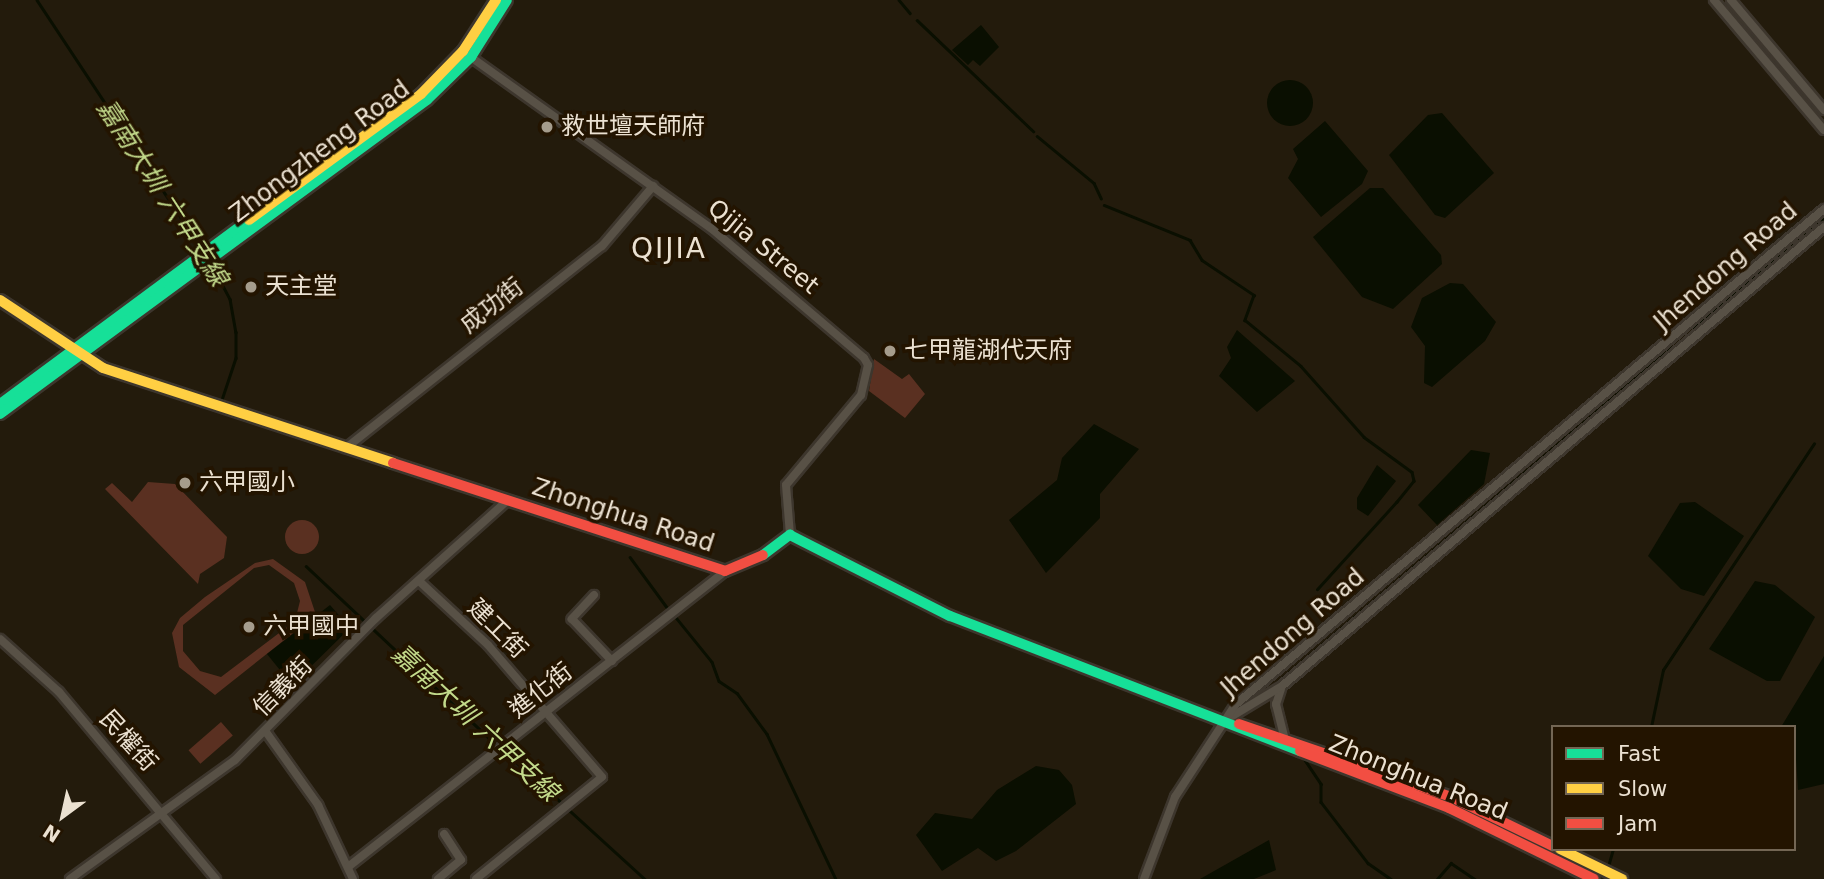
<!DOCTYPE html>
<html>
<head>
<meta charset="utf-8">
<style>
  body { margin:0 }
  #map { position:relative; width:1824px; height:879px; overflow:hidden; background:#231b0c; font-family:"DejaVu Sans","Noto Sans TC",sans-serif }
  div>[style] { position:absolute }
  .green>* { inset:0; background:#5a3021; transform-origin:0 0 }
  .round { border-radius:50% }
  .water>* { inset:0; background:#0a0f01 }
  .stream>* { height:2.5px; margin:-1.25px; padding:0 1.25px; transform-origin:1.25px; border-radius:1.25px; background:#0a0f01 }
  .roads { filter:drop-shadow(2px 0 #3d362d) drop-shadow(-2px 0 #3d362d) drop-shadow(0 2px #3d362d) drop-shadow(0 -2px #3d362d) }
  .street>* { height:8px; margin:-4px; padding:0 4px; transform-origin:4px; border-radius:4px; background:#585146 }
  .fast>* { height:10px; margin:-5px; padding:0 5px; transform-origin:5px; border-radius:5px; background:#16e098 }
  .slow>* { height:10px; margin:-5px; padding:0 5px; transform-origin:5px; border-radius:5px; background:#ffcf43 }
  .jam>* { height:10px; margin:-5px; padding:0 5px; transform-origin:5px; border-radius:5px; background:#f24e42 }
  .dots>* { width:19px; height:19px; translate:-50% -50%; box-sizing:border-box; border:4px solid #231400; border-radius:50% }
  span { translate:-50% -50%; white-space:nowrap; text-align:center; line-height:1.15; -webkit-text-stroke:7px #231400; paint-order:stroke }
  .poi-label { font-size:24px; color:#ebe1d1 }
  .left { translate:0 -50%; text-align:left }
  .street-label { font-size:24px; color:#ebe1d1 }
  .water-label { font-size:26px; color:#c2d98a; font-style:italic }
  .quarter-label { font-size:28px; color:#ebe1d1; letter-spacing:2px }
  .legend { position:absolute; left:1551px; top:725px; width:245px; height:126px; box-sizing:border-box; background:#231400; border:2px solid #736654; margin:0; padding:9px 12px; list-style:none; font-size:21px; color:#ebe1d1 }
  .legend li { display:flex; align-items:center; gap:14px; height:35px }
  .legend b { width:35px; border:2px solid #736654 }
  .north { position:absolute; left:28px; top:781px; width:70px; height:70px; -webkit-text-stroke:5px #231400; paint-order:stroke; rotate:213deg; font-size:19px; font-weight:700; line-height:28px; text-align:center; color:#ebe1d1 }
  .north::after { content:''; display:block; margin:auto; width:24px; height:32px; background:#ebe1d1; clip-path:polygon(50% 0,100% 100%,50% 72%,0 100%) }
</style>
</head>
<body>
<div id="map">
  <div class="green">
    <div style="clip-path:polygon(874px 359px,902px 379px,909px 374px,925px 394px,905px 418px,869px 391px)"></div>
    <div style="clip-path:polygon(148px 482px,175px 484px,227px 537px,224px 558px,200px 574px,198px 584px,105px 489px,112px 483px,132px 502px)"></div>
    <div class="round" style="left:285px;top:520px;width:34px;height:34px"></div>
    <div style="clip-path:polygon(evenodd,273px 559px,305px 582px,316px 615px,215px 695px,179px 667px,172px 633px,180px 618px,205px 597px,255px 563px,273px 559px,269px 565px,294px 583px,300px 601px,295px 621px,221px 677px,200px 671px,183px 651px,183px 625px,254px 568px,269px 565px)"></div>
    <div style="left:221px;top:722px;width:18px;height:43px;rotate:49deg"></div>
  </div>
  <div class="water">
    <div style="clip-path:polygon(981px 25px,999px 47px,980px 66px,973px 60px,968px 65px,952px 50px)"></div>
    <div class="round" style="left:1267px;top:80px;width:46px;height:46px"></div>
    <div style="clip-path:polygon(1442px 113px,1494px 173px,1445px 218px,1435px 215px,1389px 155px,1428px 115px)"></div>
    <div style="clip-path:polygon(1325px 121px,1368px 171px,1362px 184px,1321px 217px,1288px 178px,1298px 159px,1293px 149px)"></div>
    <div style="clip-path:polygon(1370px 188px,1383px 188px,1441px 255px,1442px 264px,1393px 309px,1362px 297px,1313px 237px)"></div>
    <div style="clip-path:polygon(1450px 283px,1463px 284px,1496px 322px,1485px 341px,1432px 387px,1424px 383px,1425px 346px,1411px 327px,1422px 298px)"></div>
    <div style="clip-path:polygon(1237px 330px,1295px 381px,1257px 412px,1219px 376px,1231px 358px,1227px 347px)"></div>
    <div style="clip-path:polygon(1094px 424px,1139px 449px,1100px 494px,1100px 518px,1046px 573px,1009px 520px,1057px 480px,1062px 458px)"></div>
    <div style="clip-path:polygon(1471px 450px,1490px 453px,1484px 484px,1437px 525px,1418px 505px)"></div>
    <div style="clip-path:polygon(1377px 465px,1396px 481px,1368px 516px,1357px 509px,1357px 498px)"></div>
    <div style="clip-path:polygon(1695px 502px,1744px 536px,1704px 596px,1681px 589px,1648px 556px,1680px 503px)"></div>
    <div style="clip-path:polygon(1755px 581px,1775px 585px,1815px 617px,1780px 681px,1767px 681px,1709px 649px)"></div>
    <div style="clip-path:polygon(330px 605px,350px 628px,292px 685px,267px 654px)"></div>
    <div style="clip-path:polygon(1824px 656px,1824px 784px,1798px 790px,1794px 727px,1781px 727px)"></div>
    <div style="clip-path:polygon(1036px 766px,1059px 770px,1072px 785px,1076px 804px,1016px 851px,996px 861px,978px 848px,942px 871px,916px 835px,935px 813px,972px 819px,997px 790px)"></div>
    <div style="clip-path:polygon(1269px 840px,1276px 870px,1254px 879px,1200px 879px)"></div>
  </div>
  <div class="stream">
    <div style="left:37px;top:0;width:301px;rotate:56.5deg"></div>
    <div style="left:899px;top:0;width:17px;rotate:50deg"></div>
    <div style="left:917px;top:20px;width:161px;rotate:43.7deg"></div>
    <div style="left:1037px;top:136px;width:74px;rotate:39.5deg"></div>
    <div style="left:1094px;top:183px;width:17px;rotate:65deg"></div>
    <div style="left:1104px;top:205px;width:93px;rotate:22.1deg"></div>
    <div style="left:1190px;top:240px;width:23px;rotate:59deg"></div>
    <div style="left:1202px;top:260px;width:63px;rotate:33.9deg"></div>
    <div style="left:1254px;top:295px;width:27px;rotate:110deg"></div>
    <div style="left:1245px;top:320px;width:72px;rotate:39.4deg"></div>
    <div style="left:1301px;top:366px;width:95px;rotate:48.4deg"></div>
    <div style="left:1364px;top:437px;width:59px;rotate:36.1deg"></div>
    <div style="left:1412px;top:472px;width:9px;rotate:77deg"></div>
    <div style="left:1414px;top:481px;width:27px;rotate:129deg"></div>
    <div style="left:1397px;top:502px;width:118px;rotate:132.2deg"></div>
    <div style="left:211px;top:263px;width:41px;rotate:62.2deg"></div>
    <div style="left:230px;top:299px;width:34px;rotate:80deg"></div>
    <div style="left:236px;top:332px;width:26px;rotate:90deg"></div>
    <div style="left:236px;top:358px;width:44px;rotate:108.4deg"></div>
    <div style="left:1693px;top:329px;width:171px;rotate:-40deg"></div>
    <div style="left:630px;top:557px;width:66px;rotate:53.7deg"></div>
    <div style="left:306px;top:566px;width:263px;rotate:43.2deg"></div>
    <div style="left:674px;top:615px;width:60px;rotate:51deg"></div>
    <div style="left:712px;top:662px;width:20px;rotate:70deg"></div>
    <div style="left:719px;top:681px;width:22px;rotate:34deg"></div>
    <div style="left:737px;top:693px;width:51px;rotate:53.8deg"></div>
    <div style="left:767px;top:734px;width:161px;rotate:64.6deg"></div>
    <div style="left:1268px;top:690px;width:529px;rotate:-40.32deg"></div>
    <div style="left:1651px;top:727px;width:58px;rotate:-78.1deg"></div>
    <div style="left:1663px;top:670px;width:272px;rotate:-56.3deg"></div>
    <div style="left:503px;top:750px;width:81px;rotate:42deg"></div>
    <div style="left:1305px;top:760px;width:29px;rotate:56deg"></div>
    <div style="left:1321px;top:784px;width:18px;rotate:90deg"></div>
    <div style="left:1321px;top:802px;width:77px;rotate:52.4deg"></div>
    <div style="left:1368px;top:863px;width:28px;rotate:35deg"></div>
    <div style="left:568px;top:809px;width:104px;rotate:42.3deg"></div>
    <div style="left:1609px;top:863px;width:15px;rotate:-74deg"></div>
    <div style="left:1437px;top:879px;width:21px;rotate:-49deg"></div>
    <div style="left:1451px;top:863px;width:29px;rotate:34deg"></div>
  </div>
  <div class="roads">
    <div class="street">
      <div style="left:1714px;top:0;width:170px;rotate:49.8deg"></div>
      <div style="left:1731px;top:0;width:144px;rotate:49.8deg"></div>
      <div style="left:468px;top:55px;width:300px;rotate:35.5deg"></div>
      <div style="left:712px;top:229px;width:199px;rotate:40.3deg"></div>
      <div style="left:864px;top:358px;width:8px;rotate:60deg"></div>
      <div style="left:868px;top:365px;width:31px;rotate:103deg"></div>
      <div style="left:861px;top:395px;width:117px;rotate:129.8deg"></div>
      <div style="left:786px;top:485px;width:50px;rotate:85.4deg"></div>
      <div style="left:346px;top:448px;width:326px;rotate:-38.3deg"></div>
      <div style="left:602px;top:246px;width:79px;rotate:-49.6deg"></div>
      <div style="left:419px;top:581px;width:94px;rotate:42.8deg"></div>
      <div style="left:488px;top:645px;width:174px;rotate:49.2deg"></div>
      <div style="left:602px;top:777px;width:162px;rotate:141deg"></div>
      <div style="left:594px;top:595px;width:33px;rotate:133deg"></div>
      <div style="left:572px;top:619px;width:58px;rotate:46.4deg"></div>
      <div style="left:0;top:639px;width:79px;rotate:41.9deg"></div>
      <div style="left:59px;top:692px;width:244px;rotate:50deg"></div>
      <div style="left:1281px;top:689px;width:16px;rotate:108deg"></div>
      <div style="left:1276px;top:704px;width:33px;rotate:76deg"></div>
      <div style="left:1224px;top:721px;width:68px;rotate:-31.1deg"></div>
      <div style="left:1282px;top:686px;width:710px;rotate:-40.26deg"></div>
      <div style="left:266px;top:732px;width:90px;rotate:54.5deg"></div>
      <div style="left:318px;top:805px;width:82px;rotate:64.7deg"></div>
      <div style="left:348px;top:867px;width:479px;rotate:-38.1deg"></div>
      <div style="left:70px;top:879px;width:203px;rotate:-35.8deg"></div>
      <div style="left:235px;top:760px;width:200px;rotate:-45.2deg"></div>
      <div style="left:376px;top:618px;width:176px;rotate:-41.8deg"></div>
      <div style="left:438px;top:879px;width:30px;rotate:-40deg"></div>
      <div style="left:461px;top:860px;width:31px;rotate:-123deg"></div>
      <div style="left:1144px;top:879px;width:88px;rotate:-69.3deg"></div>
      <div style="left:1175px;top:797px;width:110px;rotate:-56.9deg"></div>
      <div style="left:1235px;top:705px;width:770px;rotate:-40.1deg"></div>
    </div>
    <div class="fast">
      <div style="left:0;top:404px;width:310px;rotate:-36.5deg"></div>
      <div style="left:0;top:414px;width:530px;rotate:-36.33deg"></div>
      <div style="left:427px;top:100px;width:62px;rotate:-44.3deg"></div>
      <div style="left:471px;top:57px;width:67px;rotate:-57.7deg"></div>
      <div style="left:763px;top:555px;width:34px;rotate:-37deg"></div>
      <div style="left:790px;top:535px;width:179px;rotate:26.9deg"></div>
      <div style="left:950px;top:616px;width:375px;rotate:21.1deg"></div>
    </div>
    <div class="slow">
      <div style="left:249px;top:220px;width:213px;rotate:-36.2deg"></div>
      <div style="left:421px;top:94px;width:60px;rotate:-45.7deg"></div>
      <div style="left:463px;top:51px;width:61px;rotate:-57.1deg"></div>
      <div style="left:0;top:300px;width:123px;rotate:33.4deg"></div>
      <div style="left:103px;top:368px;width:305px;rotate:18.1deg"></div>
      <div style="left:1560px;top:849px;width:69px;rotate:25.8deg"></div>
    </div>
    <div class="jam">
      <div style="left:393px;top:463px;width:349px;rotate:18deg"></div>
      <div style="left:725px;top:571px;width:41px;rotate:-22.8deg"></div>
      <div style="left:1239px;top:724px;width:224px;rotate:19deg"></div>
      <div style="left:1451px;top:797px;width:113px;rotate:25.7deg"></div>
      <div style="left:1300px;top:751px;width:160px;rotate:20.9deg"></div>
      <div style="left:1449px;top:808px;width:161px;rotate:26.1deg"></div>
    </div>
  </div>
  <div class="dots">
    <div style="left:547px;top:127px;background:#a59c8c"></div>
    <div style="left:251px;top:287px;background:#a59c8c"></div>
    <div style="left:890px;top:351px;background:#a59c8c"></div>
    <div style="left:185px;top:483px;background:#a59c8c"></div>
    <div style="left:249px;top:627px;background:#a59c8c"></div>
  </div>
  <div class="poi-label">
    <span class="left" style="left:561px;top:127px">救世壇天師府</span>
    <span class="left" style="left:265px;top:287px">天主堂</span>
    <span class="left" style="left:904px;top:351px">七甲龍湖代天府</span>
    <span class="left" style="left:199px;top:483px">六甲國小</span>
    <span class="left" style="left:263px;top:627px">六甲國中</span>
  </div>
  <div class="street-label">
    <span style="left:320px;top:152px;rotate:-37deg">Zhongzheng Road</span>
    <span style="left:763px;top:247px;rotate:39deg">Qijia Street</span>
    <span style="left:1726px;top:267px;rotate:-41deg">Jhendong Road</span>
    <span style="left:492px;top:306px;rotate:-38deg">成功街</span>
    <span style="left:623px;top:516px;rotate:18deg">Zhonghua Road</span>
    <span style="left:497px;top:629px;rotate:45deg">建工街</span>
    <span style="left:1293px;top:633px;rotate:-41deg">Jhendong Road</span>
    <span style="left:283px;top:687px;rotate:-45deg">信義街</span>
    <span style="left:541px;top:691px;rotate:-38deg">進化街</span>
    <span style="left:128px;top:741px;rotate:48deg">民權街</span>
    <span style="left:1418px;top:778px;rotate:22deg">Zhonghua Road</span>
  </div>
  <div class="water-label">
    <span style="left:162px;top:193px;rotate:57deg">嘉南大圳 六甲支線</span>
    <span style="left:475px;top:723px;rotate:43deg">嘉南大圳 六甲支線</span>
  </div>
  <div class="quarter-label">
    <span style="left:669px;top:249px">QIJIA</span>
  </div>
  <ul class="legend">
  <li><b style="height:9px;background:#16e098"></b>Fast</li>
  <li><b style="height:9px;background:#ffcf43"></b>Slow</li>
  <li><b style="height:9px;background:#f24e42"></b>Jam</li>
  </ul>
  <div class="north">N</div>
</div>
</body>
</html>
